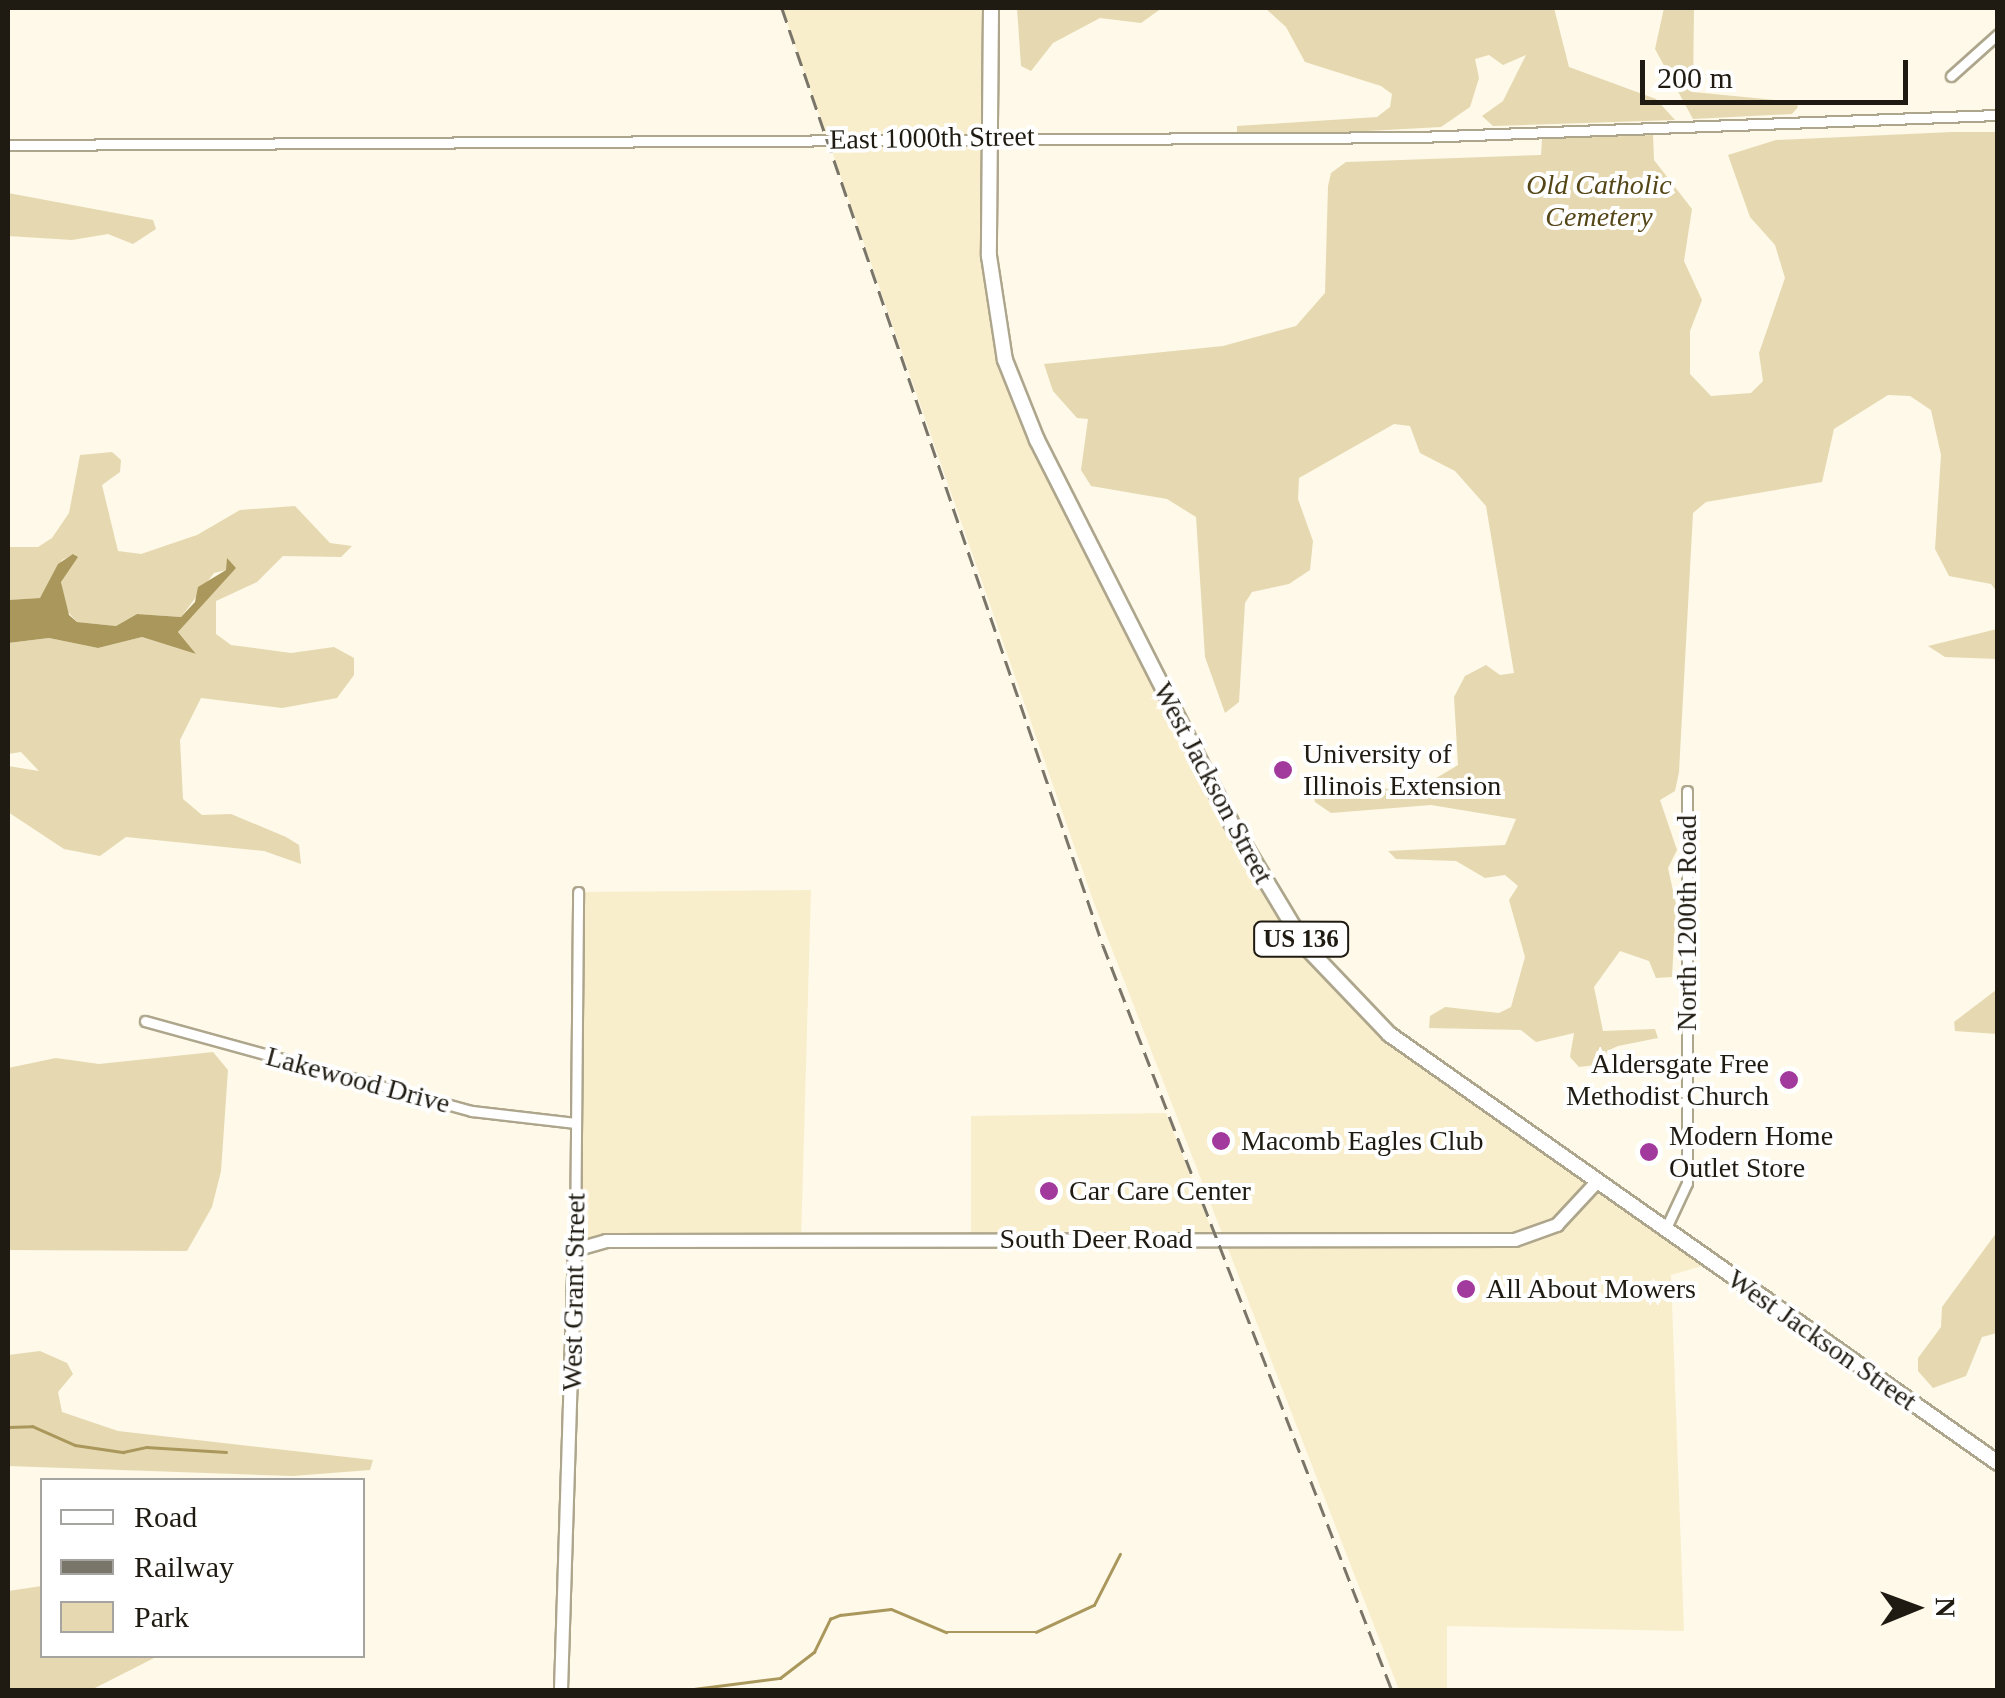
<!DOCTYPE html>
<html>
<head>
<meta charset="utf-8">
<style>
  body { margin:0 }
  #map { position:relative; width:2005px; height:1698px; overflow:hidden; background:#fef9e8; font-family:Georgia,serif }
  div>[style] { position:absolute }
  .built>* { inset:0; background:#f9eecc }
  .green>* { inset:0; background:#e6d9b1 }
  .water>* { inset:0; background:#aa975c }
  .stream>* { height:2.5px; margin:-1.25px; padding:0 1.25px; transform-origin:1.25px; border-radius:1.25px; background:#aa975c }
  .roads { filter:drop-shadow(2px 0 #aea68c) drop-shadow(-2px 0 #aea68c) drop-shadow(0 2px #aea68c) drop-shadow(0 -2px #aea68c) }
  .street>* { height:9px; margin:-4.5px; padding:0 4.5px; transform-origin:4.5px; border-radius:4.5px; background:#fff }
  .secondary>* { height:12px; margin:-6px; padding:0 6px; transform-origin:6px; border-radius:6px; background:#fff }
  .primary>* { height:14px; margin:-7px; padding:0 7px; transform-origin:7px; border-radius:7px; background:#fff }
  .rail>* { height:2.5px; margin-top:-1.25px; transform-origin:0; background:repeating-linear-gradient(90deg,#7a7569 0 15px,transparent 0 23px) }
  .dots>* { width:28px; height:28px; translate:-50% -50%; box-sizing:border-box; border:5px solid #fff; border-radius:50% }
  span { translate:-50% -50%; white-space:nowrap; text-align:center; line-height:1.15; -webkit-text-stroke:8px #fff; paint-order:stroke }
  .shield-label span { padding:2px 8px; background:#fff; border:2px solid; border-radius:8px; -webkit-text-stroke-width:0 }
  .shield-label { font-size:25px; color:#1f1b12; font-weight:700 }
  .street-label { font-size:28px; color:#1f1b12 }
  .park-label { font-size:28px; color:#544616; font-style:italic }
  .poi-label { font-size:28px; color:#1f1b12 }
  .left { translate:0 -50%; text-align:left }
  .right { translate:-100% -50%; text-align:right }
  .frame { position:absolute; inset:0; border:10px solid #1f1b12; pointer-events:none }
  .legend { position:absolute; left:40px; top:1478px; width:325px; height:180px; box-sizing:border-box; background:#fff; border:2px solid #a5a4a0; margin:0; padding:12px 18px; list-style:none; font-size:30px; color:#1f1b12 }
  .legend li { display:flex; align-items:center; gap:20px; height:50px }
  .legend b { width:50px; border:2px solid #a5a4a0 }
  .north { position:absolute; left:1865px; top:1558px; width:100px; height:100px; -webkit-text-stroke:8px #fff; paint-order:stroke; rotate:89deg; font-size:28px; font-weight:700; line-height:40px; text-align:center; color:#1f1b12 }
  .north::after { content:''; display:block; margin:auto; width:35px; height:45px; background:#1f1b12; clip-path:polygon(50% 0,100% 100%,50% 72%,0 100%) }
  .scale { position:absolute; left:1640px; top:60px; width:268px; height:45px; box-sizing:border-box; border:5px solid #1f1b12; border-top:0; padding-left:12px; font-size:30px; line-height:35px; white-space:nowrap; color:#1f1b12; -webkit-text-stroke:8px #fff; paint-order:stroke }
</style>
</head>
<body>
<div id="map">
  <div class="built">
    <div style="clip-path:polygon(782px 8px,991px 8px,989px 256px,1005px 360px,1282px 912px,1367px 1013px,1713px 1263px,1671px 1275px,1684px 1631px,1447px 1626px,1447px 1690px,1399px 1690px,1094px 903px)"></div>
    <div style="clip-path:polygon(811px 890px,801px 1241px,606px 1241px,575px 1250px,578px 892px)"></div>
    <div style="clip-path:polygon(1166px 1113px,1215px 1238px,971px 1240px,971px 1116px)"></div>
  </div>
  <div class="green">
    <div style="clip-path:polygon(1017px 8px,1162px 8px,1141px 23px,1100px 18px,1053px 43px,1031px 71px,1021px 66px)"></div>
    <div style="clip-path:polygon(1265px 8px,1554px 8px,1569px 67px,1656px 99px,1675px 120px,1493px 126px,1482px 116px,1503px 101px,1526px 55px,1503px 65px,1489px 55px,1475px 59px,1479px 78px,1470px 107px,1441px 127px,1237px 138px,1237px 126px,1377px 117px,1390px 107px,1392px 94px,1381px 86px,1305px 62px,1286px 27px)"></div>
    <div style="clip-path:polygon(1664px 8px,1694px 8px,1693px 92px,1795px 102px,1798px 107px,1792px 114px,1693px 119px,1655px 49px)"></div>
    <div style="clip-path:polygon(1952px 132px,1997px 132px,1997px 592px,1991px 584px,1949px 576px,1935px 549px,1941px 455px,1931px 410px,1910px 396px,1888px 395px,1834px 429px,1822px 482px,1706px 502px,1693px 513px,1679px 772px,1675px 791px,1660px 800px,1677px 850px,1668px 868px,1676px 904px,1672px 977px,1656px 978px,1649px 961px,1620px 951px,1594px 987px,1603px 1031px,1655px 1029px,1658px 1038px,1618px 1046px,1607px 1051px,1604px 1064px,1579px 1067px,1570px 1057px,1574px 1033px,1536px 1042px,1521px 1030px,1429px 1028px,1430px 1016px,1445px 1007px,1499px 1013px,1511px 1007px,1525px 957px,1509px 900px,1518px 886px,1505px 875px,1485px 878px,1456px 861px,1396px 859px,1388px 851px,1505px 845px,1516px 819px,1431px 805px,1331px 813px,1315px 802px,1310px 784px,1317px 779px,1396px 790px,1423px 786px,1458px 765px,1454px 697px,1465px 676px,1486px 665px,1500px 675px,1514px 673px,1486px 506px,1455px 471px,1420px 453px,1410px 426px,1394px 424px,1299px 478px,1298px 499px,1313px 541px,1310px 570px,1289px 584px,1252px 592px,1245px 603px,1239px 702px,1225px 713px,1205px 657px,1196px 517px,1167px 499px,1091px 486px,1081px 470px,1088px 419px,1077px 418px,1053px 391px,1044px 364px,1223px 346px,1296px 326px,1325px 293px,1328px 186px,1331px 173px,1346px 162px,1541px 155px,1542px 139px,1653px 135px,1654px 160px,1692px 209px,1684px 261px,1702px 300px,1690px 331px,1690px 374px,1711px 396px,1751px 393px,1763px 381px,1759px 353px,1785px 278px,1775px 245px,1750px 217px,1728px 155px,1776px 140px)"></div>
    <div style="clip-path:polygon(8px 193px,153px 220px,156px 229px,133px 244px,108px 234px,72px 240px,8px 236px)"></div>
    <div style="clip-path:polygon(112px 452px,121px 460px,120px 472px,102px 485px,118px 551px,141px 554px,197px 535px,240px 510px,295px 506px,330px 543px,352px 546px,341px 557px,283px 556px,257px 582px,216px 601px,216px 634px,231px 645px,291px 653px,334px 647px,354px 658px,354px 675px,337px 698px,282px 708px,201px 698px,180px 740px,183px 799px,202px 815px,231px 814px,286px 837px,299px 845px,301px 864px,264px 851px,126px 837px,100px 856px,64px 849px,8px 812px,8px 766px,39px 771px,21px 752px,8px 754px,8px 643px,49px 638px,98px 648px,142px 637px,196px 654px,178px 632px,235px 568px,214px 573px,181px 617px,137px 614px,116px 626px,77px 622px,67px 611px,61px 582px,75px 554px,62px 560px,40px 598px,8px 600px,8px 547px,38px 547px,52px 538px,69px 513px,80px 455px)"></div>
    <div style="clip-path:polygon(1997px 629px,1997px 659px,1945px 657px,1928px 646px)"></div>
    <div style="clip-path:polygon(1996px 990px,1997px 1034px,1955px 1031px,1954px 1022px)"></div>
    <div style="clip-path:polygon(213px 1052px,228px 1070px,221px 1171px,212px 1207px,187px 1251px,8px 1250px,8px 1068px,56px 1058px,99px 1064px)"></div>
    <div style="clip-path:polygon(1997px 1232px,1997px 1333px,1982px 1337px,1966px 1376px,1933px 1388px,1918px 1371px,1918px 1358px,1941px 1327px,1942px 1307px)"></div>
    <div style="clip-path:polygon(40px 1351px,67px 1363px,73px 1374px,58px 1392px,62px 1412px,118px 1431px,373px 1460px,370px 1470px,293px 1476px,8px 1466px,8px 1355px)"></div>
    <div style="clip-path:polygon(42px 1586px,42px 1656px,158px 1656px,91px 1690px,8px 1690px,8px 1591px)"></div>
  </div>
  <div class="water">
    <div style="clip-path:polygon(73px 554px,78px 557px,61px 582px,69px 615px,77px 622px,116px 626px,137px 614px,181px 617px,195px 602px,198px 587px,226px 570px,227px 558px,236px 568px,178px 632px,196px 654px,142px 637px,98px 648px,49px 638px,8px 643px,8px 600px,40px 598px,58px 564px)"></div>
  </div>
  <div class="stream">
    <div style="left:8px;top:1427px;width:24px;rotate:-2deg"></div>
    <div style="left:32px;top:1426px;width:47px;rotate:23.8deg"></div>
    <div style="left:75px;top:1445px;width:49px;rotate:8.3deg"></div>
    <div style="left:123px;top:1452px;width:24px;rotate:-12deg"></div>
    <div style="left:146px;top:1447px;width:80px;rotate:3.6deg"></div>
    <div style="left:686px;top:1690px;width:95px;rotate:-7.3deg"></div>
    <div style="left:780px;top:1678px;width:43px;rotate:-37.4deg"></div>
    <div style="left:814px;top:1652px;width:37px;rotate:-64deg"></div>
    <div style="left:830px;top:1619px;width:11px;rotate:-22deg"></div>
    <div style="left:840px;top:1615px;width:51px;rotate:-6.7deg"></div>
    <div style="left:891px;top:1609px;width:60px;rotate:22.7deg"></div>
    <div style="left:946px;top:1632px;width:90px"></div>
    <div style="left:1036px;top:1632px;width:64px;rotate:-25deg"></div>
    <div style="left:1094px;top:1605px;width:57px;rotate:-63deg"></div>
  </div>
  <div class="roads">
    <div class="street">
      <div style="left:1951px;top:76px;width:63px;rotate:-41.8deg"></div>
      <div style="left:8px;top:145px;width:1411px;rotate:-0.32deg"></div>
      <div style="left:1419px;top:137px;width:579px;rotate:-2.18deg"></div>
      <div style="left:145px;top:1021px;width:339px;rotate:15.4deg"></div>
      <div style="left:472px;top:1111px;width:104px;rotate:6.6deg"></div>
      <div style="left:1665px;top:1230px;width:52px;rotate:-64.9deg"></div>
      <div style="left:1687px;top:1183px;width:392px;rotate:-90deg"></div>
      <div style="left:575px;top:1250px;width:358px;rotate:-89.5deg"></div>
    </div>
    <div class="secondary">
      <div style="left:561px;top:1690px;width:440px;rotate:-88.2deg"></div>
      <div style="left:575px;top:1250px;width:32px;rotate:-16deg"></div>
      <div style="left:606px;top:1241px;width:909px;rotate:-0.06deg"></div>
      <div style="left:1515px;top:1240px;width:45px;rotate:-19.7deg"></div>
      <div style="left:1557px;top:1225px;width:59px;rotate:-47.1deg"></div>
    </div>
    <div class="primary">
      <div style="left:991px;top:8px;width:248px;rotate:90.5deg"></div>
      <div style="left:989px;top:256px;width:105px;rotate:81.3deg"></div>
      <div style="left:1005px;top:360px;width:86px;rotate:68.2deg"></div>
      <div style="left:1037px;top:440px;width:427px;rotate:63.1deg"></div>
      <div style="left:1230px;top:821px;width:146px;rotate:59deg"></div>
      <div style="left:1305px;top:946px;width:122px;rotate:46.3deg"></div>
      <div style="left:1389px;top:1034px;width:745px;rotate:35.16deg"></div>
    </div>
  </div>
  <div class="rail">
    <div style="left:782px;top:8px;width:990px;rotate:71.09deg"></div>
    <div style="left:1103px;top:945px;width:799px;rotate:68.8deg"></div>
  </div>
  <div class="dots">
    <div style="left:1283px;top:770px;background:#a23a9d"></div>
    <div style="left:1789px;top:1080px;background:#a23a9d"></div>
    <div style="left:1221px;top:1141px;background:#a23a9d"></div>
    <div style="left:1649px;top:1152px;background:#a23a9d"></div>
    <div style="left:1049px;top:1191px;background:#a23a9d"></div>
    <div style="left:1466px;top:1289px;background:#a23a9d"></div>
  </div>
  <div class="shield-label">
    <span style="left:1301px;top:939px">US 136</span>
  </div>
  <div class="street-label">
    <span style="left:932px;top:138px;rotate:-1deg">East 1000th Street</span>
    <span style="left:1213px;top:783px;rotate:62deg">West Jackson Street</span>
    <span style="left:1687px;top:923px;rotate:-90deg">North 1200th Road</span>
    <span style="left:358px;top:1080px;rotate:15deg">Lakewood Drive</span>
    <span style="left:1096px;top:1239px">South Deer Road</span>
    <span style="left:574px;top:1292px;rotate:-89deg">West Grant Street</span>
    <span style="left:1822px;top:1340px;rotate:35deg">West Jackson Street</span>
  </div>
  <div class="park-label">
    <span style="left:1599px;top:201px">Old Catholic<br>Cemetery</span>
  </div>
  <div class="poi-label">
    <span class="left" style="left:1303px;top:770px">University of<br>Illinois Extension</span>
    <span class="right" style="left:1769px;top:1080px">Aldersgate Free<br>Methodist Church</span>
    <span class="left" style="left:1669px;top:1152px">Modern Home<br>Outlet Store</span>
    <span class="left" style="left:1241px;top:1141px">Macomb Eagles Club</span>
    <span class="left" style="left:1069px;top:1191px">Car Care Center</span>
    <span class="left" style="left:1486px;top:1289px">All About Mowers</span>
  </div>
  <div class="frame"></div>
  <ul class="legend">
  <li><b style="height:12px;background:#fff"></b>Road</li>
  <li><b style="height:12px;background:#7a7569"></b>Railway</li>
  <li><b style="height:28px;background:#e6d9b1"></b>Park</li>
  </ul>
  <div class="north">N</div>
  <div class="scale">200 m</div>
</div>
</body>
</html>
